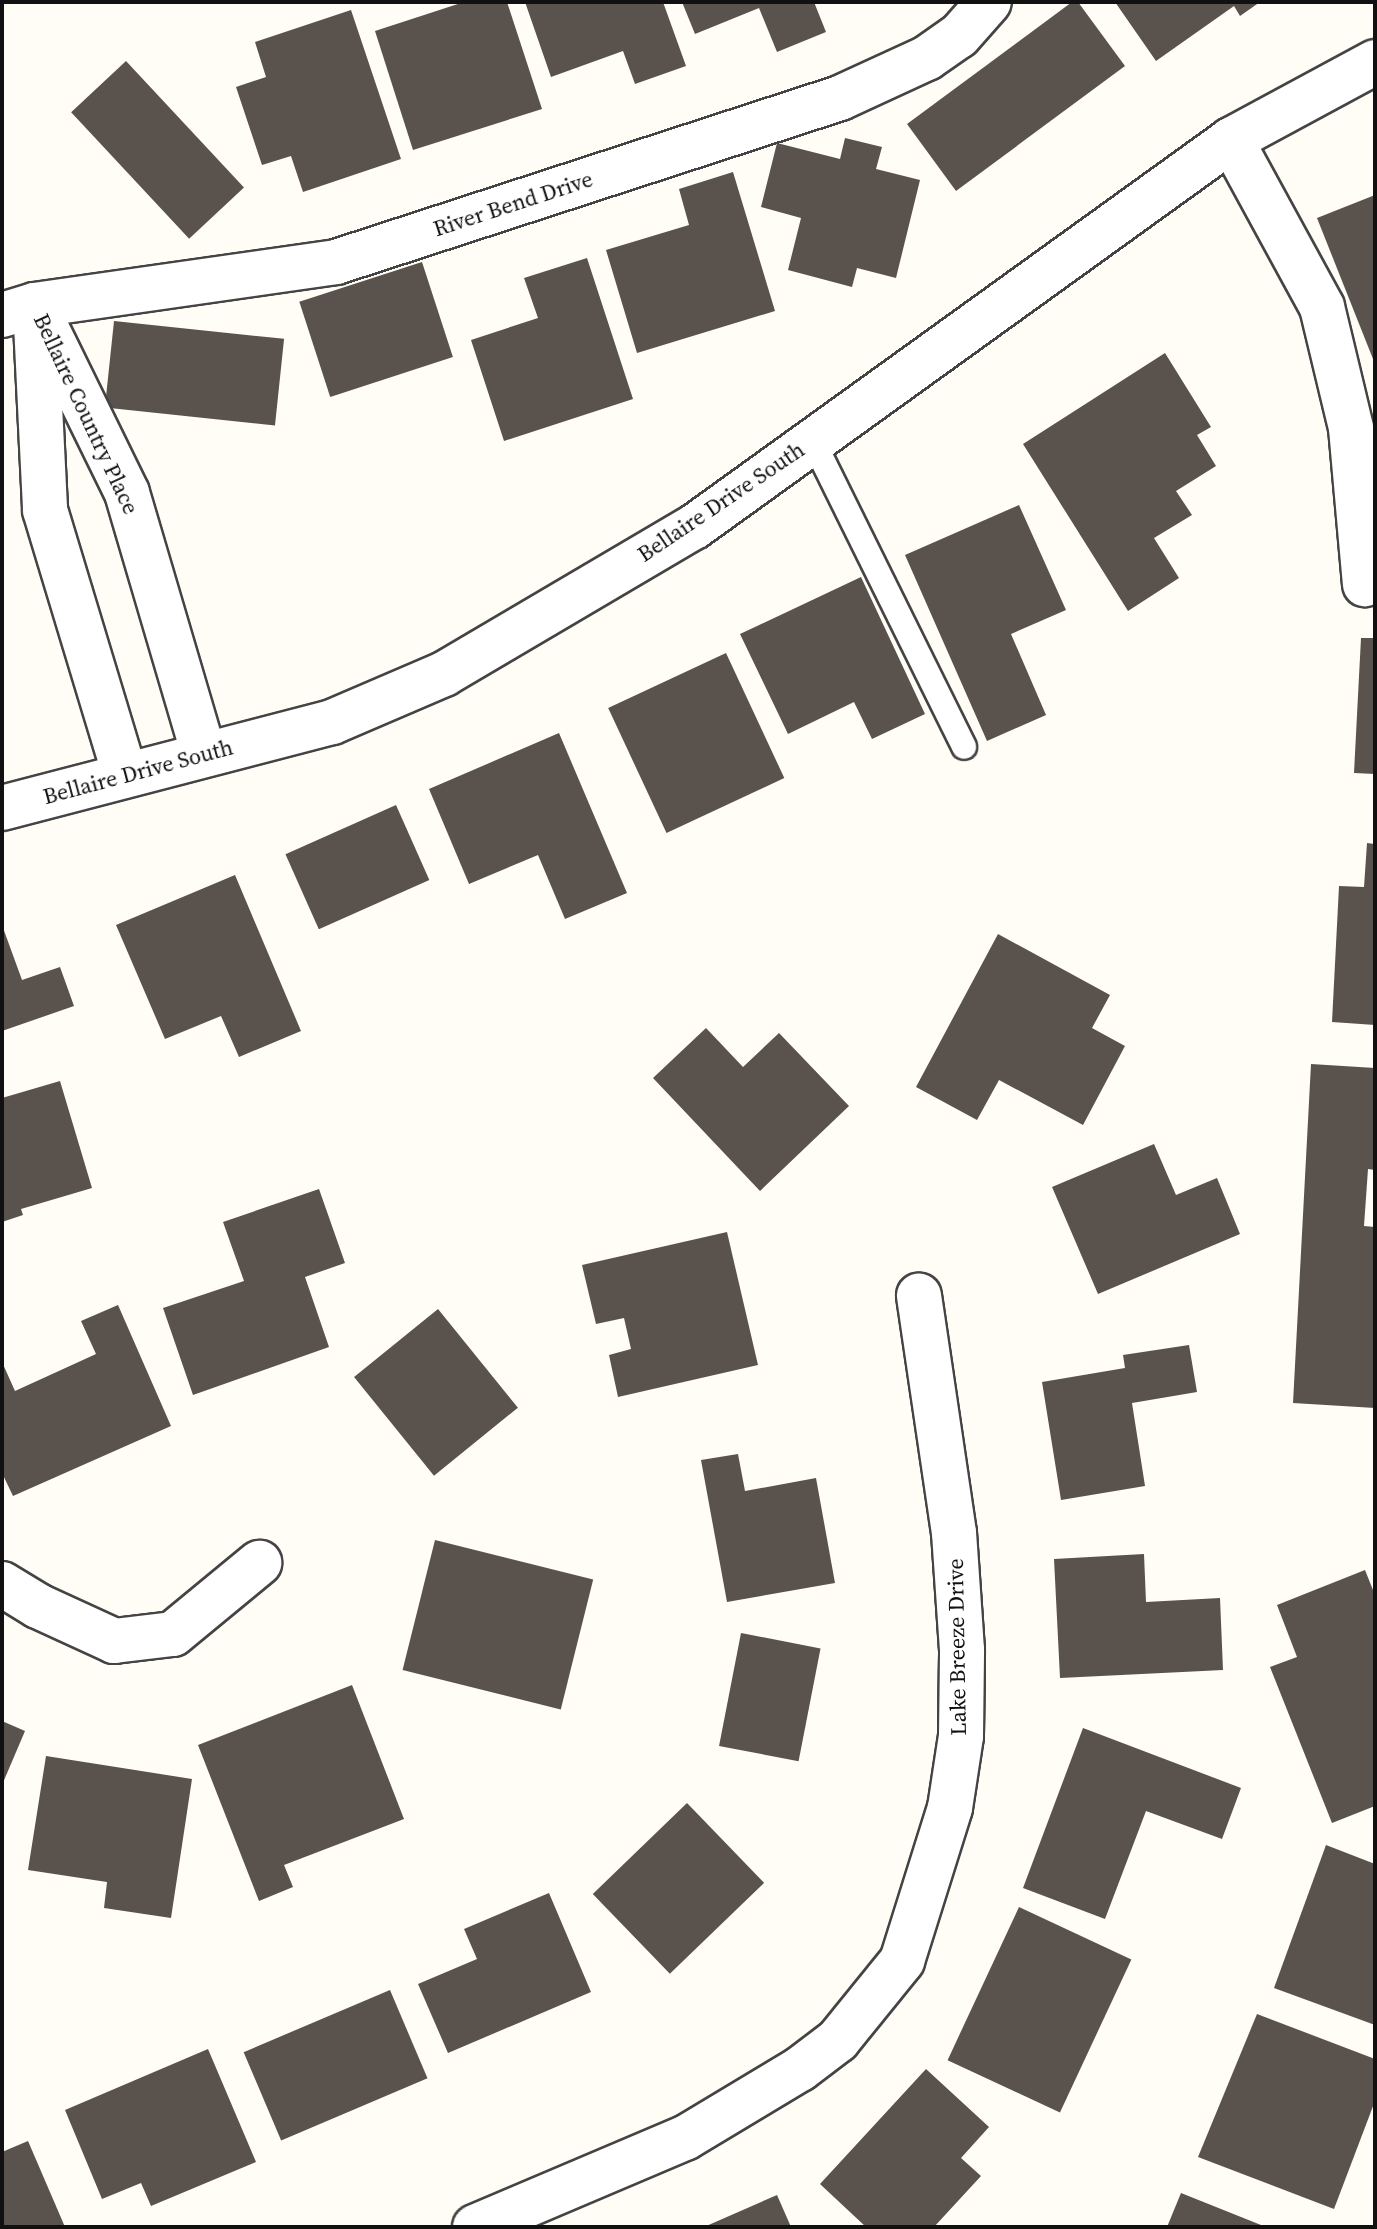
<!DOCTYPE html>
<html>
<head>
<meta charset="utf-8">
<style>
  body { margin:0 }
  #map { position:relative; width:1377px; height:2229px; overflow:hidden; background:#fffdf5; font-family:"Source Serif 4",serif }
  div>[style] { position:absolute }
  .building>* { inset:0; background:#5a524d; transform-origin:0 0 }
  .roads { filter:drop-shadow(2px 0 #444) drop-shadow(-2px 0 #444) drop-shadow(0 2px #444) drop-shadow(0 -2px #444) }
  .service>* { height:24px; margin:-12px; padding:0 12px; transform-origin:12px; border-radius:12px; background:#fff }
  .minor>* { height:44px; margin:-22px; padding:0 22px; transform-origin:22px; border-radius:22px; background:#fff }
  .tertiary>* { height:44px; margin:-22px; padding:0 22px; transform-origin:22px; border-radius:22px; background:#fff }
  span { translate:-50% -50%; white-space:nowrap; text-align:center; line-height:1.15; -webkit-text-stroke:8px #fff; paint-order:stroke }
  .street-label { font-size:22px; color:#111 }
  .frame { position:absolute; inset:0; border:4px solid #111; pointer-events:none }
</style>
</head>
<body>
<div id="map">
  <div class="building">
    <div style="clip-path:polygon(464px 2px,507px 2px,542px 109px,413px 150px,375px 31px)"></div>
    <div style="clip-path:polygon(525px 2px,663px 2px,686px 66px,635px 84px,623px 51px,551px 77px)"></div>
    <div style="clip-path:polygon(682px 2px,814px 2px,826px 32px,777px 52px,759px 8px,695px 34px)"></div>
    <div style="clip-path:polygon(1072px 2px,1078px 2px,1125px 66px,956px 191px,907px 124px)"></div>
    <div style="clip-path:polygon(1115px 2px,1260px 2px,1240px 16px,1234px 6px,1156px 61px)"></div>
    <div style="clip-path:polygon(351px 10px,401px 159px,303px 192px,291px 156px,262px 165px,236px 87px,266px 77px,255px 42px)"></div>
    <div style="left:126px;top:61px;width:173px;height:75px;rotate:47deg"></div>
    <div style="clip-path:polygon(845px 138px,882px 147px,876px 169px,920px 180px,896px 278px,857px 268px,852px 287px,788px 270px,801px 218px,761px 207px,777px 143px,840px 159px)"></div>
    <div style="clip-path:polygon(733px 172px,775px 311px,637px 353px,606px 250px,689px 225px,679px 189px)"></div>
    <div style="clip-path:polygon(1375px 195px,1375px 364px,1317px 218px)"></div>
    <div style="clip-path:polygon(587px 258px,633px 399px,504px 441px,471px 340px,538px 318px,524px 278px)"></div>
    <div style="left:422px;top:262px;width:100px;height:129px;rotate:72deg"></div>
    <div style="left:114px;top:321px;width:171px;height:87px;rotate:6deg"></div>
    <div style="clip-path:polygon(1165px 353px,1211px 427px,1197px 435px,1216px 466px,1176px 491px,1192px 515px,1154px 538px,1179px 578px,1128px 611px,1023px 444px)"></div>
    <div style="clip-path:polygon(1019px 505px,1066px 610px,1011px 634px,1046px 715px,987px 741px,905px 555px)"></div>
    <div style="clip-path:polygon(861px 577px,925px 714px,872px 739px,854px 702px,788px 734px,740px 634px)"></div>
    <div style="clip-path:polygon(1361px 638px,1375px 638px,1375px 774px,1354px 773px)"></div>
    <div style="left:726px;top:653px;width:138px;height:130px;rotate:65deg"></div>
    <div style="clip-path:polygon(559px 733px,627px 893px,565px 919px,538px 855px,469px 884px,429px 789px)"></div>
    <div style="left:396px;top:805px;width:82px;height:121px;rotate:66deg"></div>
    <div style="clip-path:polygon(1367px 843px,1375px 844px,1375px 1025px,1332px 1022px,1339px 886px,1364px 887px)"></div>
    <div style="clip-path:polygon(235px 875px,301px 1031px,239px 1057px,221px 1016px,165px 1039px,116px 925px)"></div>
    <div style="clip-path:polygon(2px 925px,22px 980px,60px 967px,74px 1006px,2px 1031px)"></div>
    <div style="clip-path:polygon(998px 934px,1110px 995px,1092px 1028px,1125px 1046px,1083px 1125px,999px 1080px,977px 1120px,916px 1087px)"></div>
    <div style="clip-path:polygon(706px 1028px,743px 1067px,779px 1033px,849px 1106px,760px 1191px,653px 1078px)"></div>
    <div style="clip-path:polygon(1311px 1064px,1375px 1068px,1375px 1170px,1368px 1169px,1364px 1226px,1375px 1227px,1375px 1408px,1293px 1403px)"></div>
    <div style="clip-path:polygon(60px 1081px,92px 1188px,21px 1209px,23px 1215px,2px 1222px,2px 1098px)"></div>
    <div style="clip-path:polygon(1154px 1144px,1176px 1195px,1217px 1178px,1240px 1234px,1098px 1294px,1052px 1187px)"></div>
    <div style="clip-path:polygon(319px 1189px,345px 1263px,305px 1277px,329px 1347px,193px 1395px,163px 1308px,244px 1281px,223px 1222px)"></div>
    <div style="clip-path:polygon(727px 1232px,758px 1365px,618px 1397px,609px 1355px,631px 1349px,624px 1318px,596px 1324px,582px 1265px)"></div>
    <div style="clip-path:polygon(118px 1305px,171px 1426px,13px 1496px,2px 1473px,2px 1362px,15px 1391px,96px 1354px,81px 1321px)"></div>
    <div style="left:438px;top:1309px;width:127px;height:108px;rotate:51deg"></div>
    <div style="clip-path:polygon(1189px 1345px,1197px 1392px,1132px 1403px,1145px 1486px,1061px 1500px,1042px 1382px,1125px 1368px,1123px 1355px)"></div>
    <div style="clip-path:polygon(738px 1454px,745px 1491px,816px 1478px,835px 1583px,727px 1602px,701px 1460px)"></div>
    <div style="left:435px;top:1540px;width:163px;height:134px;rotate:14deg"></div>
    <div style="clip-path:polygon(1144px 1554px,1146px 1602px,1220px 1598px,1223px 1670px,1060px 1678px,1054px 1559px)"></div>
    <div style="clip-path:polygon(1365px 1570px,1375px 1595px,1375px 1806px,1332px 1823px,1270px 1667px,1297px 1657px,1277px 1605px)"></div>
    <div style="left:741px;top:1633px;width:81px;height:115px;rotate:11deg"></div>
    <div style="clip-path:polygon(352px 1685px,404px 1819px,284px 1865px,293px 1887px,259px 1901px,198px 1745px)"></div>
    <div style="clip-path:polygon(2px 1721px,25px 1731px,2px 1785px)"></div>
    <div style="clip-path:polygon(1083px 1728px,1241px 1788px,1222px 1839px,1146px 1811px,1105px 1919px,1023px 1888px)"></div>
    <div style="clip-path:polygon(46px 1756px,192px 1779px,171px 1918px,104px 1908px,107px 1882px,28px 1870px)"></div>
    <div style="left:687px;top:1803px;width:111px;height:131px;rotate:46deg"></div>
    <div style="clip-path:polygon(1326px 1845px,1375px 1864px,1375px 2025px,1274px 1988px)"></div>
    <div style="clip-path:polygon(549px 1893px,591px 1992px,448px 2053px,418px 1984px,477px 1959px,464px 1929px)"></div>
    <div style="left:1019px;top:1907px;width:124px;height:169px;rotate:25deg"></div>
    <div style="left:390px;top:1990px;width:96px;height:159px;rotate:67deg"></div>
    <div style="clip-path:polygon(1257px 2014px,1375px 2059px,1375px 2101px,1334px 2209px,1198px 2157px)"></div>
    <div style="clip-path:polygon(208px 2049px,256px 2162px,151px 2206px,141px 2183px,102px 2199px,65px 2110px)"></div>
    <div style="clip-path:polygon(926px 2069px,989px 2127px,961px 2158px,981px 2176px,934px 2227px,866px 2227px,820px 2184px)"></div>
    <div style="clip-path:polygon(28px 2141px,65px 2227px,2px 2227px,2px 2152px)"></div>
    <div style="clip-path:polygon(1181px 2193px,1266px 2227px,1167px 2227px)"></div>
    <div style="clip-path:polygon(777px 2195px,791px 2227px,704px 2227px)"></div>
  </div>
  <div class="roads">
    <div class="service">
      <div style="left:813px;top:441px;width:341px;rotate:63.7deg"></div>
    </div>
    <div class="minor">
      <div style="left:1231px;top:140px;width:190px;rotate:61.4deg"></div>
      <div style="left:1322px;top:307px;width:124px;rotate:76.5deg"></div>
      <div style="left:1351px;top:428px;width:157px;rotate:84.9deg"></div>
      <div style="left:35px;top:305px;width:209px;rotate:63.9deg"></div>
      <div style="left:127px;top:493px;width:272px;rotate:73.6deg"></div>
      <div style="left:2px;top:315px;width:34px;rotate:-17deg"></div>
      <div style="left:35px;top:305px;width:304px;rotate:-8.1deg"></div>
      <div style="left:336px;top:262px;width:530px;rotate:-18.02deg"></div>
      <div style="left:840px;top:98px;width:96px;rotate:-24.7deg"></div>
      <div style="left:927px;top:58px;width:39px;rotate:-35deg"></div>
      <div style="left:959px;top:36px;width:45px;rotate:-48.6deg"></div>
      <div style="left:36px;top:324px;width:186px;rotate:87.2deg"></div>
      <div style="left:45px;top:510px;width:277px;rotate:73.2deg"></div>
      <div style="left:2px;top:1584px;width:42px;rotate:31.4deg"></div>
      <div style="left:38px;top:1606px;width:84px;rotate:24.7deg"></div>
      <div style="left:114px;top:1641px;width:59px;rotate:-6.8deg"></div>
      <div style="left:173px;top:1634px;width:112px;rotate:-39.5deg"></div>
      <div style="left:475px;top:2227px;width:228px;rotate:-23deg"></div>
      <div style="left:685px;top:2138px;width:134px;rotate:-31deg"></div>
      <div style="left:800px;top:2069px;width:48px;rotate:-37.3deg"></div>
      <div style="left:838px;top:2040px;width:102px;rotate:-51deg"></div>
      <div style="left:902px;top:1961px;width:160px;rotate:-72.6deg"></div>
      <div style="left:950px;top:1808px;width:73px;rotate:-81.3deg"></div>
      <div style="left:961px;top:1736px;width:86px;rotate:-89.3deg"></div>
      <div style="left:962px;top:1650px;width:117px;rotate:-93.9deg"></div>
      <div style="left:954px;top:1533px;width:240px;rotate:-98.4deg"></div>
    </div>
    <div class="tertiary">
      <div style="left:2px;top:808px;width:341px;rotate:-14.6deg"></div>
      <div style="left:332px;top:722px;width:122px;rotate:-23.2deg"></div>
      <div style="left:444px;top:674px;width:290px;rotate:-30.5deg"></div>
      <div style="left:694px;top:527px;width:662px;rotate:-35.78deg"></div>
      <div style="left:1231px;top:140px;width:164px;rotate:-28.4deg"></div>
    </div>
  </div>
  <div class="street-label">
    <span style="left:513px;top:204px;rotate:-18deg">River Bend Drive</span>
    <span style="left:86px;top:414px;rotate:65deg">Bellaire Country Place</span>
    <span style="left:721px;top:502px;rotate:-34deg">Bellaire Drive South</span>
    <span style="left:138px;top:772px;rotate:-15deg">Bellaire Drive South</span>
    <span style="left:957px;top:1647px;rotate:-91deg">Lake Breeze Drive</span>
  </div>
  <div class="frame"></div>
</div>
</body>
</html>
